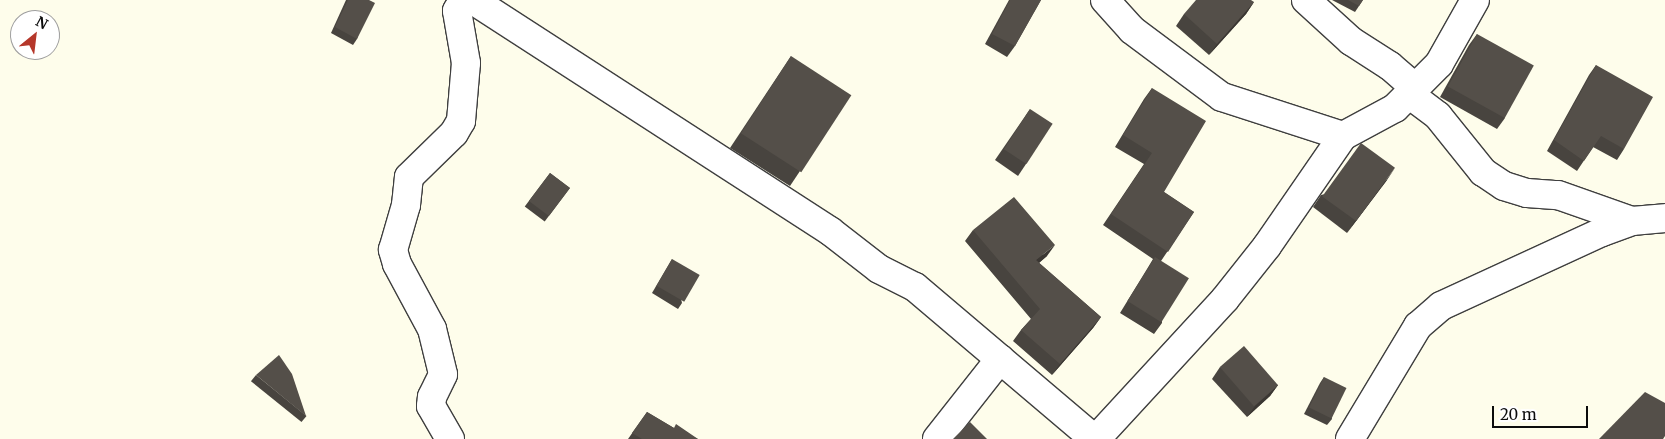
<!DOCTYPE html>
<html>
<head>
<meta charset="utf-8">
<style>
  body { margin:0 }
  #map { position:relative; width:1665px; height:439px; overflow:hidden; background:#fefdeb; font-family:Merriweather,serif }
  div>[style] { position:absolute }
  .roads { filter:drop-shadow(1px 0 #3f3f3f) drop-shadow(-1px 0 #3f3f3f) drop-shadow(0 1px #3f3f3f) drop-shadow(0 -1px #3f3f3f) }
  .minor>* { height:28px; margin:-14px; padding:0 14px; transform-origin:14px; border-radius:14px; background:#fff }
  .wall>* { inset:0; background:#48443f; transform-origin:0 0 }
  .shaded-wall>* { inset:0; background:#3b3733 }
  .building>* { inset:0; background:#544f49; transform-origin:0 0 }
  span { translate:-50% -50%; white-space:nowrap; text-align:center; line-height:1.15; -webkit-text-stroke:5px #fff; paint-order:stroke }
  .north { position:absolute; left:10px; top:10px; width:50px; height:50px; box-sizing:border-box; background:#fff; border:1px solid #9e9e9e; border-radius:50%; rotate:29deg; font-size:14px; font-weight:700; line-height:20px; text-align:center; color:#0c0c0c }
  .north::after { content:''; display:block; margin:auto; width:18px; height:22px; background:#b5372a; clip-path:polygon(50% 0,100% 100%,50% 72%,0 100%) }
  .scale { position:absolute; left:1492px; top:406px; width:96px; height:22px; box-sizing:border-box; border:2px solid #0c0c0c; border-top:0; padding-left:6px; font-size:15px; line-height:18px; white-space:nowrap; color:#0c0c0c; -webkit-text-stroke:4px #fff; paint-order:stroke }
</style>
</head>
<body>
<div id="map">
  <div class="roads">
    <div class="minor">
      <div style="left:473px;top:0;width:425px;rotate:32.9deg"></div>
      <div style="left:830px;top:231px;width:62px;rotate:37.8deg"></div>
      <div style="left:879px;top:269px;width:40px;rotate:26.6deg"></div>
      <div style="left:915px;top:287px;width:235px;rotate:40.3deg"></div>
      <div style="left:1105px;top:0;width:40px;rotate:48deg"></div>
      <div style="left:1132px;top:30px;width:112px;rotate:36.7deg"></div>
      <div style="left:1222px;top:97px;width:127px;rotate:17.9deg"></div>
      <div style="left:1306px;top:0;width:61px;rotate:42.3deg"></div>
      <div style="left:1351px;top:41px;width:46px;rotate:32.7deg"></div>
      <div style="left:1390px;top:66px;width:33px;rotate:41deg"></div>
      <div style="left:1409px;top:94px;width:36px;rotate:37deg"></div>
      <div style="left:1438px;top:116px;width:72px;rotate:51.2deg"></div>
      <div style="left:1483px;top:172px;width:25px;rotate:34deg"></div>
      <div style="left:1504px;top:186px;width:24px;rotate:17deg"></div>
      <div style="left:1527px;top:193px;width:31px;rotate:4deg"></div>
      <div style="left:1558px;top:195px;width:78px;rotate:19.4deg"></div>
      <div style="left:450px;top:439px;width:38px;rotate:-120deg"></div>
      <div style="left:431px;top:406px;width:9px;rotate:-84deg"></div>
      <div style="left:432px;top:397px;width:25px;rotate:-64deg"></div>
      <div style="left:443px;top:374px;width:46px;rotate:-103.7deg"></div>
      <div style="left:432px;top:329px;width:74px;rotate:-118.3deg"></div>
      <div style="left:397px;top:264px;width:15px;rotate:-106deg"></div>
      <div style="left:393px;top:250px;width:47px;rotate:-73.9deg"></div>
      <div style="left:406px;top:205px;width:28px;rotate:-84deg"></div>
      <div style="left:409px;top:177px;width:63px;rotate:-44.4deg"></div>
      <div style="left:454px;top:133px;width:14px;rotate:-60deg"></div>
      <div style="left:461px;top:121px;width:58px;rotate:-85.1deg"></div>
      <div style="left:466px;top:63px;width:53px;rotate:-99.8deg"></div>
      <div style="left:457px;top:11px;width:13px;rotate:-61deg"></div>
      <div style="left:937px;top:439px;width:102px;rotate:-51.8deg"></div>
      <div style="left:1096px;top:439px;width:190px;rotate:-47.3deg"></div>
      <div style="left:1225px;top:299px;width:68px;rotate:-51.6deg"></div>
      <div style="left:1267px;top:246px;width:134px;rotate:-55.4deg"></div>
      <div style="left:1343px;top:136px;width:59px;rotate:-28.3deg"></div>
      <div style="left:1395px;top:108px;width:62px;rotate:-45deg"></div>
      <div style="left:1439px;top:64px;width:73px;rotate:-60.6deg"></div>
      <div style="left:1350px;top:439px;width:132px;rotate:-59deg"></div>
      <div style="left:1418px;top:326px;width:30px;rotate:-41deg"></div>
      <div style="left:1441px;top:306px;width:177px;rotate:-24.7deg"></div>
      <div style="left:1602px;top:232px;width:32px;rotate:-20deg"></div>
      <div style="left:1632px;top:221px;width:33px;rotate:-5deg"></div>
    </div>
  </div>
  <div class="wall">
    <div style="clip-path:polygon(346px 0,369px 0,357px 39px,353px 45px,331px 33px)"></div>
    <div style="clip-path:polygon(1009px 0,1041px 0,1015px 46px,1007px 57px,985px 44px)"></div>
    <div style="clip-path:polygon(1332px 0,1363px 0,1355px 12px)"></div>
    <div style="clip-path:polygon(1254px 2px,1246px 14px,1209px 55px,1176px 26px,1184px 14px)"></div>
    <div style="clip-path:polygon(1477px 34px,1505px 118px,1497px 129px,1440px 97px,1469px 45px)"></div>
    <div style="clip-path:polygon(791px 56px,800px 171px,790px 186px,730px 148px)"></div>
    <div style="clip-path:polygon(1596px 65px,1624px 149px,1617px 160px,1593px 147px,1577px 171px,1547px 151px,1589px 75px)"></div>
    <div style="clip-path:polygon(1152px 88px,1164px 192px,1194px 212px,1161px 261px,1162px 323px,1154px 334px,1120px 313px,1147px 269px,1153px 259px,1103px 225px,1144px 164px,1115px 147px,1144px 99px)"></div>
    <div style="clip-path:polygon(1030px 109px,1026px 164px,1018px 176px,995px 160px)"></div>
    <div style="left:550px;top:173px;width:25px;height:42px;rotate:37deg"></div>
    <div style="clip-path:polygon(1387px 180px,1347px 233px,1313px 207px,1321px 195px)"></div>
    <div style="clip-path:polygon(973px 230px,1047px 256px,1039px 263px,1101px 317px,1093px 328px,1052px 375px,1013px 341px,1021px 330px,1031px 319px,965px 241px)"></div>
    <div style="clip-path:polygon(672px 259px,682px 303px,678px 309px,652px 293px)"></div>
    <div style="clip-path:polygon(1220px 367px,1278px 385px,1270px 396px,1247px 417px,1212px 379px)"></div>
    <div style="left:256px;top:375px;width:65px;height:8px;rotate:39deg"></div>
    <div style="clip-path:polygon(1324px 377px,1332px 419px,1327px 425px,1304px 414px,1320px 383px)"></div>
    <div style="clip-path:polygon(647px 412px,674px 428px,698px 439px,628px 439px)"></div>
  </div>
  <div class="shaded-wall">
    <div style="clip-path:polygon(1254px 2px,1246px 14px,1209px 55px,1217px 44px)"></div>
    <div style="clip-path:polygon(1395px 168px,1387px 180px,1347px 233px,1355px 221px)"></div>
    <div style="clip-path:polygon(1055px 245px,1047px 256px,1028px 272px,1036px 260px)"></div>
    <div style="clip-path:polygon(1101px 317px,1093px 328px,1052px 375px,1060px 364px)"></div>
    <div style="clip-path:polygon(1278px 385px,1270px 396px,1247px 417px,1255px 406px)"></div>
  </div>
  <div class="building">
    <div style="clip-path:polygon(348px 0,369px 0,375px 3px,357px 39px,335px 27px)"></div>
    <div style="clip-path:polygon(1010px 0,1041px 0,1015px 46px,992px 34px)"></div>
    <div style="clip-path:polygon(1196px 0,1251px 0,1254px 2px,1217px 44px,1184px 14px)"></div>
    <div style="clip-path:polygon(1348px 0,1363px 0,1359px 6px)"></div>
    <div style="left:1477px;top:34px;width:65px;height:60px;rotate:29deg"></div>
    <div style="left:791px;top:56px;width:72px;height:92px;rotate:33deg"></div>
    <div style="clip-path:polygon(1596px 65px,1653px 97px,1624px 149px,1601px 136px,1584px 161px,1554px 140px)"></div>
    <div style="clip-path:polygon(1152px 88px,1206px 121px,1164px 192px,1194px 212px,1168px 252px,1111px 214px,1152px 153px,1123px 135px)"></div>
    <div style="left:1030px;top:109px;width:27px;height:48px;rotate:33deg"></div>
    <div style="left:1361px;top:143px;width:42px;height:66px;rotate:36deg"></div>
    <div style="left:550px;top:173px;width:25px;height:35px;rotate:37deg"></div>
    <div style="clip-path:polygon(1014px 197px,1055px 245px,1036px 260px,1101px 317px,1060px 364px,1021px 330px,1040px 309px,973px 230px)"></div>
    <div style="left:1155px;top:257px;width:40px;height:52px;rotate:32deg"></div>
    <div style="left:672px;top:259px;width:32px;height:31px;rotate:30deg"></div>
    <div style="left:1244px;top:346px;width:52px;height:32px;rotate:49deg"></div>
    <div style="clip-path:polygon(279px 355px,292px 374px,306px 416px,256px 375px)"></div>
    <div style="left:1324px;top:377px;width:25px;height:34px;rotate:26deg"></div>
    <div style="clip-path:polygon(1645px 392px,1665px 403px,1665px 436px,1663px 439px,1599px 439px)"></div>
    <div style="clip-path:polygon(647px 412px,674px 428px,676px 424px,698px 439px,642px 439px,632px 433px)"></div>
    <div style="clip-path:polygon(970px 422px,987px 439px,953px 439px)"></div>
  </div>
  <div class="north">N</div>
  <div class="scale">20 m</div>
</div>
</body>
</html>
